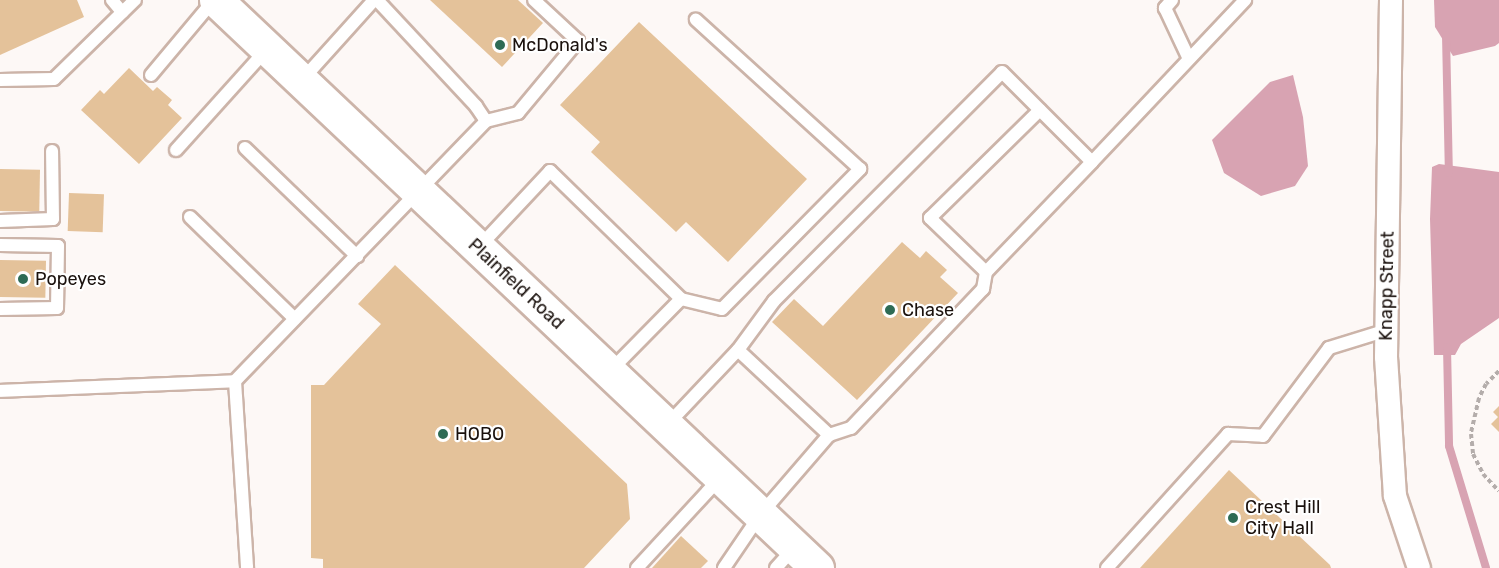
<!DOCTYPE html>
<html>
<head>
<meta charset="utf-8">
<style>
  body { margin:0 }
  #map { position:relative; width:1499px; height:568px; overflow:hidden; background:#fdf8f6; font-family:Rubik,sans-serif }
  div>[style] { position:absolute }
  .water>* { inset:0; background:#d8a3b2 }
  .stream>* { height:8px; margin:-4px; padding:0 4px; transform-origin:4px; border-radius:4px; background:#d8a3b2 }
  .building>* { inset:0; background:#e4c29a; transform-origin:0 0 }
  .path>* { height:4px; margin-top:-2px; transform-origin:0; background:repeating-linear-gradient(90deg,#b4adab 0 4.5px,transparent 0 7.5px) }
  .roads { filter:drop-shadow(2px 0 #ccb4a9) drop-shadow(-2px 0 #ccb4a9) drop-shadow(0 2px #ccb4a9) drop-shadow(0 -2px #ccb4a9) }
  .lane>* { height:12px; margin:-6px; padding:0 6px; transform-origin:6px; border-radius:6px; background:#fff }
  .street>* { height:22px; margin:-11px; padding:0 11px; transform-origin:11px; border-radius:11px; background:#fff }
  .primary>* { height:33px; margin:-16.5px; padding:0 16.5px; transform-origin:16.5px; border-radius:16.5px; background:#fff }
  .dots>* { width:16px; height:16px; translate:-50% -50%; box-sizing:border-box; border:3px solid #fff; border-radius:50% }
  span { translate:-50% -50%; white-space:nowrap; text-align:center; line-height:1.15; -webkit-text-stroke:4.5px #fff; paint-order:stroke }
  .poi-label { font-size:18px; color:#1a110d }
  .left { translate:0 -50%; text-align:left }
  .street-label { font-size:18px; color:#1a110d }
</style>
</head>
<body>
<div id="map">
  <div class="water">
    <div style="clip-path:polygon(1434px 0,1499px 0,1499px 43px,1495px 46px,1453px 56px,1435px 27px)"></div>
    <div style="clip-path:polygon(1293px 75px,1303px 117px,1308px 166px,1295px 186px,1261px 196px,1224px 173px,1212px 140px,1270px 82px)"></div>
    <div style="clip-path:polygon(1439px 164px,1499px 172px,1499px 318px,1461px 344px,1455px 355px,1434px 355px,1430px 219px,1432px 167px)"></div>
  </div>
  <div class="stream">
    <div style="left:1446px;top:35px;width:138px;rotate:88.8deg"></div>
    <div style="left:1447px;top:347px;width:99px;rotate:88.8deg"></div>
    <div style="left:1449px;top:446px;width:127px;rotate:73.1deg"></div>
  </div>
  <div class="building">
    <div style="clip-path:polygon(0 0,77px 0,84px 17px,0 55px)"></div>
    <div style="clip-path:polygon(430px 0,518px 0,543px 23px,502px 67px)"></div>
    <div style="clip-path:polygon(639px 22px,807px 179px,728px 262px,686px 222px,676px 232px,591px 152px,600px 142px,560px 105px)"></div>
    <div style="clip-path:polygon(129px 68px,153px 91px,157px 87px,172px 100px,168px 105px,182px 118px,139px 164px,81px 110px,100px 90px,104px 94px)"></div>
    <div style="left:0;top:169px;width:40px;height:42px;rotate:1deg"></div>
    <div style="left:69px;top:193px;width:35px;height:38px;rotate:2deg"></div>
    <div style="clip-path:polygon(902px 242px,920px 258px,926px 251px,947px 270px,940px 277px,958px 293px,857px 400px,772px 322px,794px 299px,823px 326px)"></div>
    <div style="left:0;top:260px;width:46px;height:37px;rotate:1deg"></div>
    <div style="clip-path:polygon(395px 265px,627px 484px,630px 519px,584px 568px,323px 568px,323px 559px,311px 558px,311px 385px,324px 385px,381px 324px,358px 304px)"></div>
    <div style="clip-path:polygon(1499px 406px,1499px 432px,1491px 424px,1498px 417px,1493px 412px)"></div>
    <div style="clip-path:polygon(1229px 470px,1330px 565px,1331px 568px,1140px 568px)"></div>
    <div style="clip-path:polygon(681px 536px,708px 561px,701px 568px,652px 568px)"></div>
  </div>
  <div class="path">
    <div style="left:1499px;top:371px;width:18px;rotate:135deg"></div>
    <div style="left:1486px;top:384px;width:16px;rotate:117deg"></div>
    <div style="left:1479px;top:398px;width:37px;rotate:103deg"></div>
    <div style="left:1471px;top:434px;width:20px;rotate:84deg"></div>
    <div style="left:1473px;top:454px;width:22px;rotate:63deg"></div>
    <div style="left:1483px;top:474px;width:23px;rotate:47deg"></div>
  </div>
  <div class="roads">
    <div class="lane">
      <div style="left:112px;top:0;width:16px;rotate:50deg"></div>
      <div style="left:1172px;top:0;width:11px;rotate:131deg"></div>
      <div style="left:1165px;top:8px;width:56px;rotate:64.8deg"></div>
      <div style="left:151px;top:75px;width:98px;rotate:-50deg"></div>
      <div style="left:0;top:80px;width:54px;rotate:-1.1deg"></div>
      <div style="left:54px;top:79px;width:113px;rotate:-44.3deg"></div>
      <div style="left:302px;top:80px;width:108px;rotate:-48deg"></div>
      <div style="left:486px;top:121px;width:33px;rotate:-14deg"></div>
      <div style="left:518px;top:113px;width:94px;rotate:-50.2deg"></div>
      <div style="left:578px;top:41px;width:60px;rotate:-137deg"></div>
      <div style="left:245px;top:148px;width:156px;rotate:44deg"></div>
      <div style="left:176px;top:150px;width:135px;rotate:-48deg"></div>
      <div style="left:1092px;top:162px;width:223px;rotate:-46.6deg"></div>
      <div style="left:190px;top:217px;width:146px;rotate:44.2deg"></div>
      <div style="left:0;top:221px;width:53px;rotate:-2.2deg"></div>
      <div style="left:53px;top:219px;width:68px;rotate:-90.8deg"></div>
      <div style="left:0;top:245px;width:58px;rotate:1deg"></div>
      <div style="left:58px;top:246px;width:62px;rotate:90.9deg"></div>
      <div style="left:57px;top:308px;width:57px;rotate:179deg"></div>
      <div style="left:479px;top:247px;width:104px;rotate:-46.9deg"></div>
      <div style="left:550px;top:171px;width:183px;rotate:44.3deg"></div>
      <div style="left:681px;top:299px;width:42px;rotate:13.7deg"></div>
      <div style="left:722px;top:309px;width:197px;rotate:-45.4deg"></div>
      <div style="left:860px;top:169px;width:222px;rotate:-137.7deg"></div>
      <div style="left:738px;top:350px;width:61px;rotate:-53.7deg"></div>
      <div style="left:774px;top:301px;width:323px;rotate:-45.1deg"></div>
      <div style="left:1002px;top:72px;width:127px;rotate:45deg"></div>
      <div style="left:1092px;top:162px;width:153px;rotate:133.9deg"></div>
      <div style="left:986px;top:272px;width:78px;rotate:-136deg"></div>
      <div style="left:930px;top:218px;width:154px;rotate:-44.5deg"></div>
      <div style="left:610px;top:371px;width:101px;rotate:-45.4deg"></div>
      <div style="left:235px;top:381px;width:361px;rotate:-46deg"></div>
      <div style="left:486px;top:121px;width:18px;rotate:-124deg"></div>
      <div style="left:476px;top:106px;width:145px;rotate:-133deg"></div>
      <div style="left:0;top:391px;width:235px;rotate:-2.4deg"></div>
      <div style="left:235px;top:381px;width:187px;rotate:86.3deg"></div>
      <div style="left:667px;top:425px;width:103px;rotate:-46.6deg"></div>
      <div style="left:738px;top:350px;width:125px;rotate:43deg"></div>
      <div style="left:829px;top:435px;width:106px;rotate:130.8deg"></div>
      <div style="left:760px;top:515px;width:64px;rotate:124.2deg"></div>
      <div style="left:829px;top:435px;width:23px;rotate:-18deg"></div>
      <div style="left:851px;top:428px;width:192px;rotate:-46.5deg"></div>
      <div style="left:983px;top:289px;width:17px;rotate:-80deg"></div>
      <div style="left:637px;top:568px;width:122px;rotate:-47.3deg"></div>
      <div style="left:776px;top:568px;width:25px;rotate:-48deg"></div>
      <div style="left:1107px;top:568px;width:181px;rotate:-47.9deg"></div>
      <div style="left:1228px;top:434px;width:35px;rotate:3deg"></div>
      <div style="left:1263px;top:436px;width:110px;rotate:-53.1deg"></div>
      <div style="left:1329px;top:348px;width:61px;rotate:-17.2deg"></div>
    </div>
    <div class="street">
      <div style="left:1391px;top:0;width:357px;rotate:90.8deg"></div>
      <div style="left:1386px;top:357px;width:139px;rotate:86.3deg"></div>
      <div style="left:1395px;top:496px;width:76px;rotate:71.6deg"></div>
    </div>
    <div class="primary">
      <div style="left:216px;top:0;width:827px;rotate:43.38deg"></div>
    </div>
  </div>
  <div class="dots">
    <div style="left:500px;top:45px;background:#2e6b55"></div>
    <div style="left:23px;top:279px;background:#2e6b55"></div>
    <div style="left:890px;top:310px;background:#2e6b55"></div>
    <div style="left:443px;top:434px;background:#2e6b55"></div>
    <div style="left:1233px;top:518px;background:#2e6b55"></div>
  </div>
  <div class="poi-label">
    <span class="left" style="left:512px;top:45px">McDonald's</span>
    <span class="left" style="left:35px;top:279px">Popeyes</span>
    <span class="left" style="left:902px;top:310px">Chase</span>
    <span class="left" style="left:455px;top:434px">HOBO</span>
    <span class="left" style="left:1245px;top:518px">Crest Hill<br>City Hall</span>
  </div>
  <div class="street-label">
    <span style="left:516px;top:284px;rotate:43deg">Plainfield Road</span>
    <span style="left:1387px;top:286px;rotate:-89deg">Knapp Street</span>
  </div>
</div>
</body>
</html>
